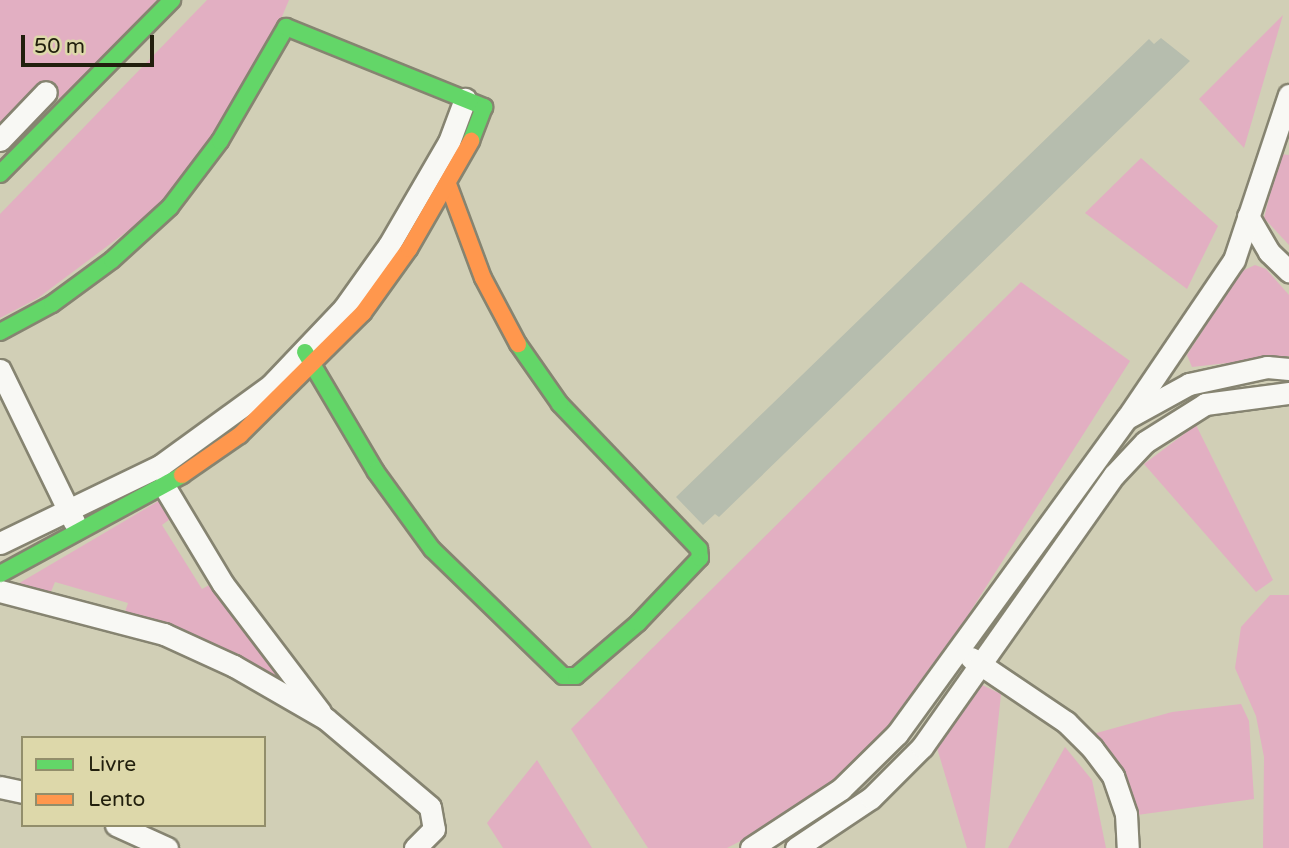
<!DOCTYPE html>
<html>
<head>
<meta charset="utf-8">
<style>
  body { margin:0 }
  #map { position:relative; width:1289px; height:848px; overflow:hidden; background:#d1cfb6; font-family:"Varela Round",sans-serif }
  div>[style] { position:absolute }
  .green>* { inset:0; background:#e2afc2 }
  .building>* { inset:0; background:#b6bdae }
  .roads { filter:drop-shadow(2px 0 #868471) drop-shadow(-2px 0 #868471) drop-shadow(0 2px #868471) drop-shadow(0 -2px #868471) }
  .street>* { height:21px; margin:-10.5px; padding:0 10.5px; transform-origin:10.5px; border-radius:10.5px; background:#f8f8f4 }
  .fast>* { height:16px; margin:-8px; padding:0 8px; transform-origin:8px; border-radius:8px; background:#63d668 }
  .slow>* { height:16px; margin:-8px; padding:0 8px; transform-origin:8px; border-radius:8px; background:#ff974d }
  span { translate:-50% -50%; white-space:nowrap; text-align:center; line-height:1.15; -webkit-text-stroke:5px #ddd8aa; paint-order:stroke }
  .legend { position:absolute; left:21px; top:736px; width:245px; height:91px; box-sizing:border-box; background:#ddd8aa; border:2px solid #928e6b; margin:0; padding:9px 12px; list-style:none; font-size:21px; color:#211f0d }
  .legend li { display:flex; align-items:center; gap:14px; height:35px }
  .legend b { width:35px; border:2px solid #928e6b }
  .scale { position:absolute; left:21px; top:35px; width:133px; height:32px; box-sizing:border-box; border:4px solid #211f0d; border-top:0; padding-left:9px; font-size:21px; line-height:24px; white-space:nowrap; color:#211f0d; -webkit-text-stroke:5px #ddd8aa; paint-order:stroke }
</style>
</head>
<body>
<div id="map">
  <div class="green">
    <div style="clip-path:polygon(0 0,157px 0,63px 101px,50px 89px,0 134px)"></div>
    <div style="clip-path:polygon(207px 0,289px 0,259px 71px,173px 197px,38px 298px,0 318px,0 214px)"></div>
    <div style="clip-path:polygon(1283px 15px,1244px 148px,1199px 99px)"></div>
    <div style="clip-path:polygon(1280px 154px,1289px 155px,1289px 245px,1264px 218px)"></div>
    <div style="clip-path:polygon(1141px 158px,1218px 226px,1187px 289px,1085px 213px)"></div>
    <div style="clip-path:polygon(1255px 265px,1266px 269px,1289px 295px,1289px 356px,1192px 367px,1187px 355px,1240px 272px)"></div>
    <div style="clip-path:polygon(1021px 282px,1130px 361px,940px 659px,893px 727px,847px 774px,777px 822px,727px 848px,648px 848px,571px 729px)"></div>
    <div style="clip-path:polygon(1196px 425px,1273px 580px,1256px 592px,1144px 464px)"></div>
    <div style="clip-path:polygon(162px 499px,174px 516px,162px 525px,202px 589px,213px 583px,285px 683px,280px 687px,124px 615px,128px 603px,55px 582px,50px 594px,16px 585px)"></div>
    <div style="clip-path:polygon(1270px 595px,1289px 595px,1289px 848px,1263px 848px,1264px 757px,1256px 716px,1235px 668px,1241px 627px)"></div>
    <div style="clip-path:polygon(980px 684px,1001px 694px,985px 848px,967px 848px,937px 748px)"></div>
    <div style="clip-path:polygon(1241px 704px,1249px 721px,1254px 799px,1137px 815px,1093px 734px,1172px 712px)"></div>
    <div style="clip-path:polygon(1065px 747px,1092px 780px,1106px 848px,1008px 848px)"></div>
    <div style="clip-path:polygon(537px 760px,592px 848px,503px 848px,487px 823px)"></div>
  </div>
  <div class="building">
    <div style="clip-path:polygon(1161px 38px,1190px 61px,719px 517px,715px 514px,703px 525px,676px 497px,1149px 39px,1154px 44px)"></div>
  </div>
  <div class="roads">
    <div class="street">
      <div style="left:0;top:140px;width:66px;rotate:-46.2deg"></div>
      <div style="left:1248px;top:216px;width:42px;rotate:59.7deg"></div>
      <div style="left:1269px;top:252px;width:28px;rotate:44deg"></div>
      <div style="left:0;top:370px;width:169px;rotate:64deg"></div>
      <div style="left:1129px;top:415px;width:187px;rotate:-55.9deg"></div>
      <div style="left:1234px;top:260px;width:174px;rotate:-71.6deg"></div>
      <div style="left:164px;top:486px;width:114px;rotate:59deg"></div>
      <div style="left:223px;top:584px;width:161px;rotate:52.8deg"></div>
      <div style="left:0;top:543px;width:179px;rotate:-25.8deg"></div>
      <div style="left:161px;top:465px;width:136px;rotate:-36deg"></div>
      <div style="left:271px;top:385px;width:106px;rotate:-46.5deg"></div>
      <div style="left:344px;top:308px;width:77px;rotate:-54.5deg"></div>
      <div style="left:389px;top:245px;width:119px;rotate:-59.8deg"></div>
      <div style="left:449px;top:142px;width:46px;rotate:-69.6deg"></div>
      <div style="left:0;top:591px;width:170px;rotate:14.7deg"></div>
      <div style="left:164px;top:634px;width:77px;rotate:24.6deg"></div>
      <div style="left:234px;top:666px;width:106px;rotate:29.9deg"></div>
      <div style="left:326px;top:719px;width:136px;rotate:40.2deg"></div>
      <div style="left:430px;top:807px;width:22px;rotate:80deg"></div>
      <div style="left:434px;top:829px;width:27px;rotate:135deg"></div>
      <div style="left:971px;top:658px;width:115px;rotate:34deg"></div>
      <div style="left:1066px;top:722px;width:37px;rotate:45deg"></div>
      <div style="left:1092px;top:748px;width:35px;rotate:53deg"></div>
      <div style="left:1113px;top:776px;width:40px;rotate:71.1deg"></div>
      <div style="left:1126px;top:814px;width:34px;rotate:87deg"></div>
      <div style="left:0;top:787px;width:24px;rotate:12deg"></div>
      <div style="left:116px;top:825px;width:56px;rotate:24.3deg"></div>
      <div style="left:751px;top:848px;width:108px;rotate:-33.2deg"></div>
      <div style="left:841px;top:789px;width:78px;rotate:-44.5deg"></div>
      <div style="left:897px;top:734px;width:391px;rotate:-54deg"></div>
      <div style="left:1127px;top:418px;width:71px;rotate:-28.7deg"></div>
      <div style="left:1189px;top:384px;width:80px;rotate:-12.3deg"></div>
      <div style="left:1267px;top:367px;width:22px;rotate:5deg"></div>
      <div style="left:796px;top:848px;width:90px;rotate:-33.7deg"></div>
      <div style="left:871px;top:798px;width:72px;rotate:-45deg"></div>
      <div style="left:922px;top:747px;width:333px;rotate:-54.8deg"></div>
      <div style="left:1114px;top:475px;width:45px;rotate:-46.8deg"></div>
      <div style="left:1145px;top:442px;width:71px;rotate:-32.3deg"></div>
      <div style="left:1205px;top:404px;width:85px;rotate:-7.5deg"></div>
    </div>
    <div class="fast">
      <div style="left:0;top:174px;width:245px;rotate:-45.3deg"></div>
      <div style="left:0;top:332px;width:59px;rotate:-28.3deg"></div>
      <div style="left:52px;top:304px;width:74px;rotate:-36.3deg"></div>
      <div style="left:112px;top:260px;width:79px;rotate:-42.4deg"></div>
      <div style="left:170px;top:207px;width:83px;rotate:-52.9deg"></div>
      <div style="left:220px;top:141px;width:132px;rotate:-59.9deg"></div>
      <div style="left:286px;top:27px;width:214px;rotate:22deg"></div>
      <div style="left:484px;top:107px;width:36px;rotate:111deg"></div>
      <div style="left:305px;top:352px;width:139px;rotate:59.4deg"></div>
      <div style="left:376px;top:472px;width:95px;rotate:54deg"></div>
      <div style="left:432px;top:549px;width:182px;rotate:44.1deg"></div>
      <div style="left:563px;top:676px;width:13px"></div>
      <div style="left:576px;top:676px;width:82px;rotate:-40.5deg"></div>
      <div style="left:638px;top:623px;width:90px;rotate:-46.4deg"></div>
      <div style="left:700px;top:558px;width:9px;rotate:-96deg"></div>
      <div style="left:699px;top:549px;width:201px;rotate:-133.8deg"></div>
      <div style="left:560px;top:404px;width:73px;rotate:-125deg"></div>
      <div style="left:0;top:574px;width:207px;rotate:-28.5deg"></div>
    </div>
    <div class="slow">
      <div style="left:448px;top:184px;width:100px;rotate:69.6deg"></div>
      <div style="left:483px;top:278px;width:75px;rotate:62.1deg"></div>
      <div style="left:182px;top:475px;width:70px;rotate:-34.6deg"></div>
      <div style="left:240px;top:435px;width:173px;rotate:-44.8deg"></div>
      <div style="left:363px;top:313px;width:79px;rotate:-54.3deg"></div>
      <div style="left:409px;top:249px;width:125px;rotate:-60.1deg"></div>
    </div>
  </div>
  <ul class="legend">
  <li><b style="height:9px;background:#63d668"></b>Livre</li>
  <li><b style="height:9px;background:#ff974d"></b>Lento</li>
  </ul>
  <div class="scale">50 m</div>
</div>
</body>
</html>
